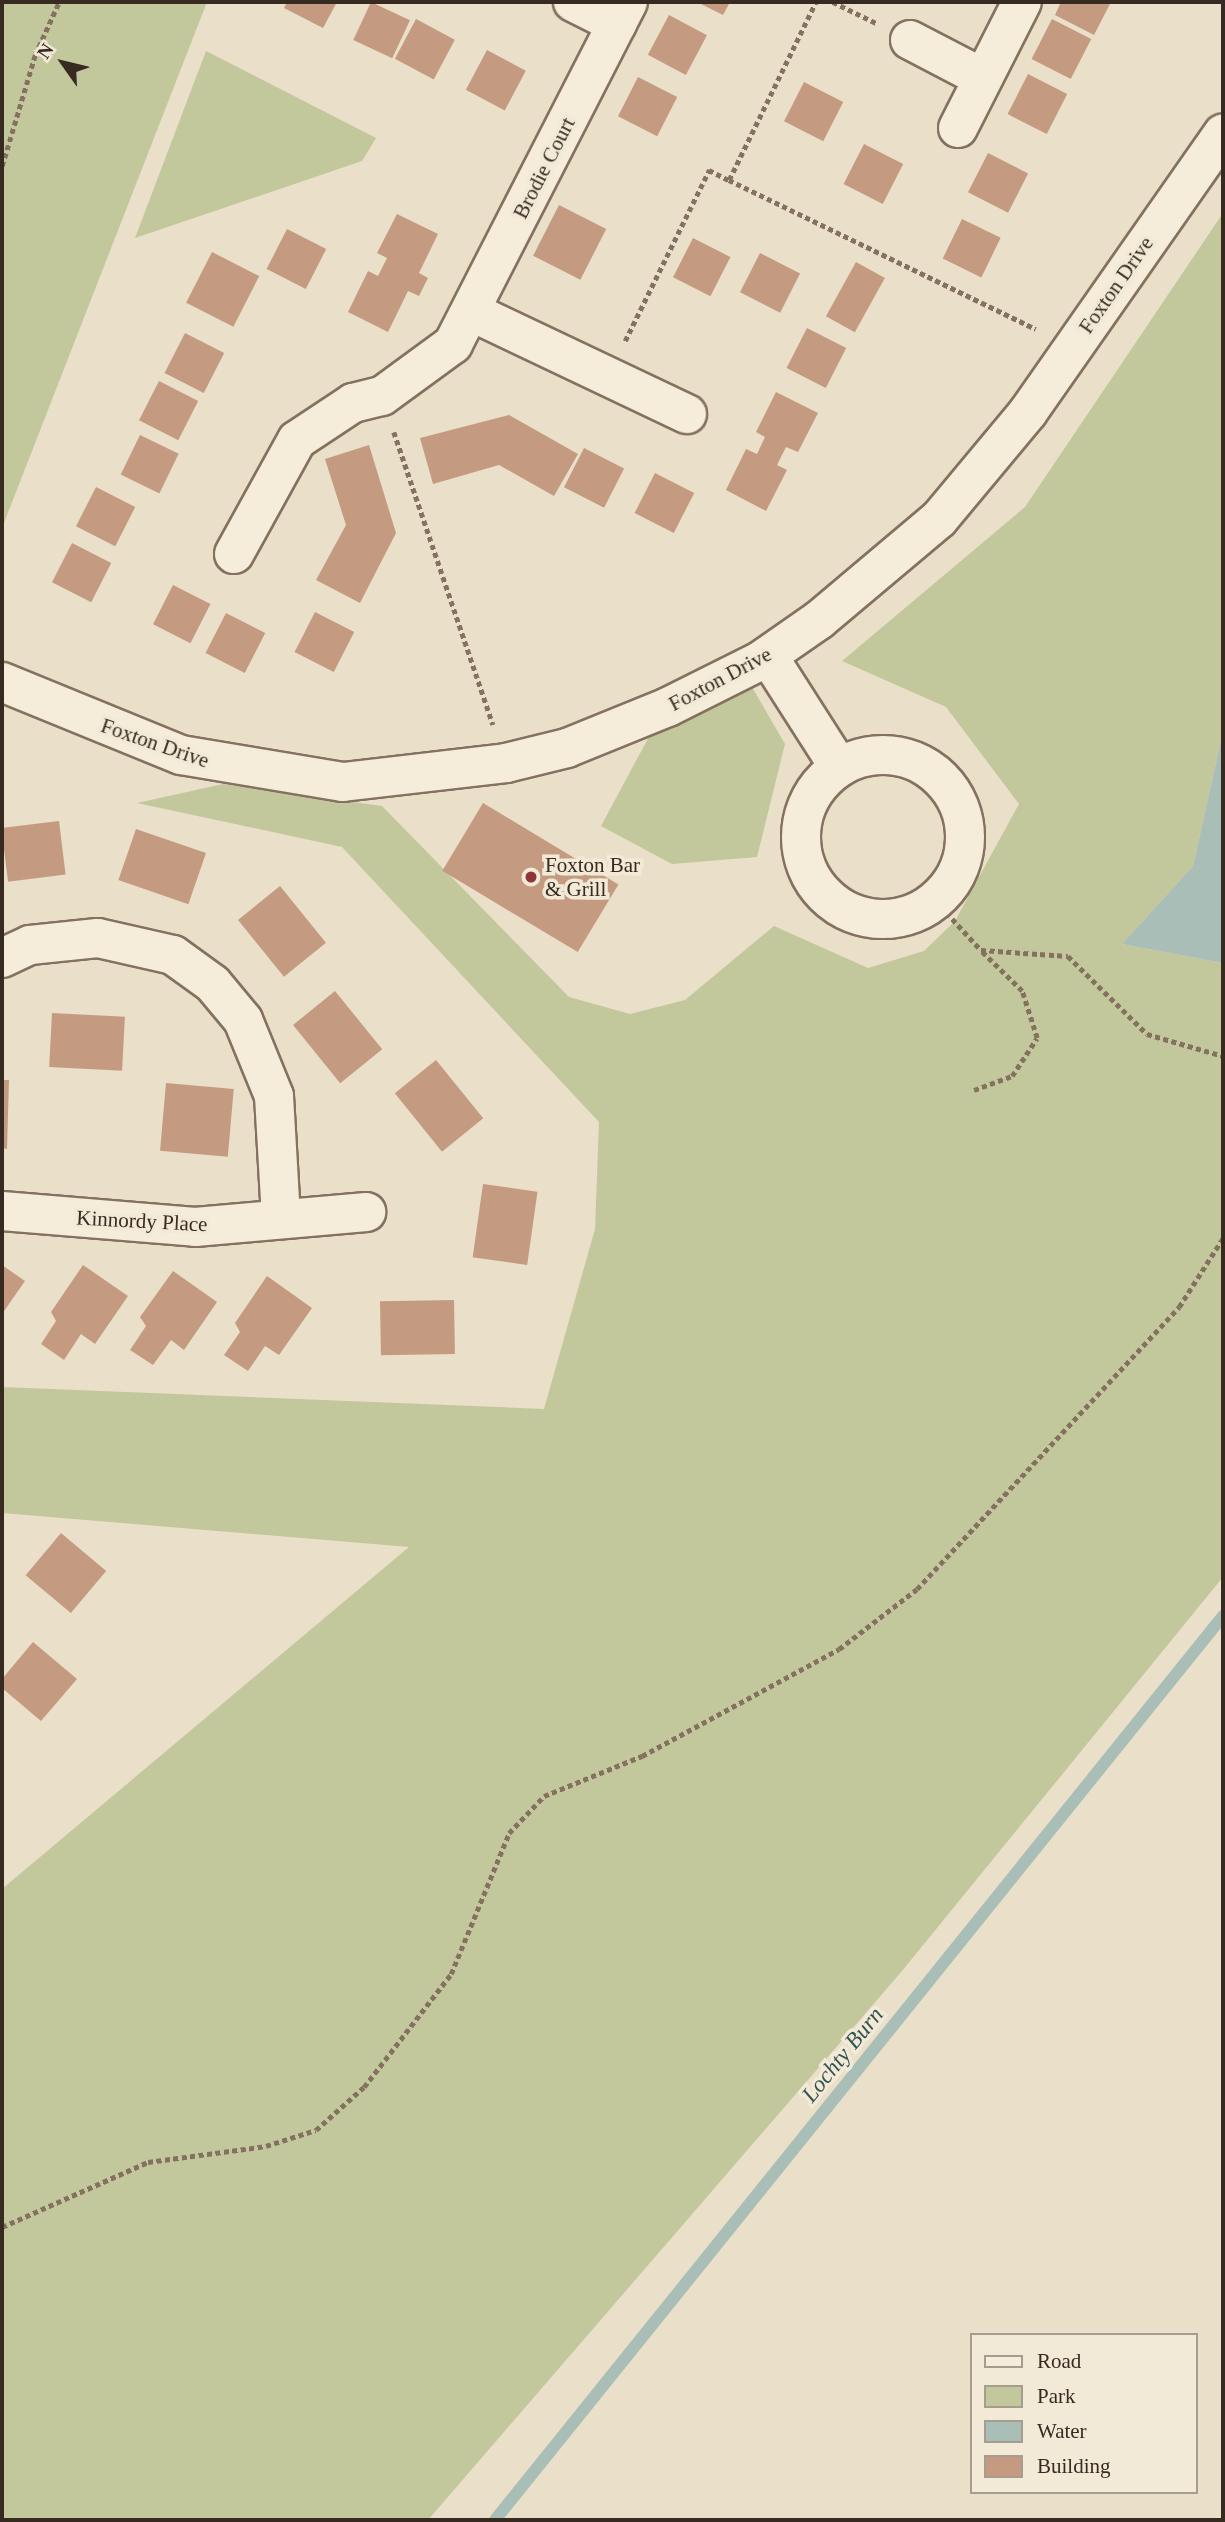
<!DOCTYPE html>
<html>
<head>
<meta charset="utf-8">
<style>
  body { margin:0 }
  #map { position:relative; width:1225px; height:2522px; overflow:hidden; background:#eadfc8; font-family:"Times New Roman",serif }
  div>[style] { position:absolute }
  .green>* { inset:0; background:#c3c79c }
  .water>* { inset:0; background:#a8beb7 }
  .stream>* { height:12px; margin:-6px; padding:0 6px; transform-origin:6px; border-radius:6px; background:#a8beb7 }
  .building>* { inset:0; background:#c49b81; transform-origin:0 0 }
  .path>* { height:4.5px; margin-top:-2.25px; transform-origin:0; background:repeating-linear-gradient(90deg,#84715f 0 5px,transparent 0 8.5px) }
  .roads { filter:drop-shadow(2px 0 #84715f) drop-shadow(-2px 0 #84715f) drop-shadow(0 2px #84715f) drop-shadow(0 -2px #84715f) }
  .minor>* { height:38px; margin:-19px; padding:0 19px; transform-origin:19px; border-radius:19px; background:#f5ecda }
  .minor>.ring { margin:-19px; padding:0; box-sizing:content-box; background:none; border:38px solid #f5ecda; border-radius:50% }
  .dots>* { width:19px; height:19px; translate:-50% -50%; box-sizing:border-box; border:4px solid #f2e9d6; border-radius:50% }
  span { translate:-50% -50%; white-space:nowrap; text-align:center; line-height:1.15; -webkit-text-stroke:7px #f2e9d6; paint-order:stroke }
  .street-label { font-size:21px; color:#362a21 }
  .poi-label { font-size:21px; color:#362a21 }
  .left { translate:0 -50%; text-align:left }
  .water-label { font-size:23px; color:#325451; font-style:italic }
  .frame { position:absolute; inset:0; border:4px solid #362a21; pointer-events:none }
  .legend { position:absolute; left:970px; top:2333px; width:228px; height:161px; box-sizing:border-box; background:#f2e9d6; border:2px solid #a79d8e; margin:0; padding:9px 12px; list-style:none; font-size:21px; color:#362a21 }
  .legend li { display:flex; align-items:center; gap:14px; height:35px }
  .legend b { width:35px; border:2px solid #a79d8e }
  .north { position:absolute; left:28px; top:28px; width:70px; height:70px; -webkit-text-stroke:5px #f2e9d6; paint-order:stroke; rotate:304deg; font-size:19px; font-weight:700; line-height:28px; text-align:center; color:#362a21 }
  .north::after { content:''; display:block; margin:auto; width:24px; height:32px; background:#362a21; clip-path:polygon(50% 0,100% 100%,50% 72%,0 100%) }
</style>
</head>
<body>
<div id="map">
  <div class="green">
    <div style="clip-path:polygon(2px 2px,207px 2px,2px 528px)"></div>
    <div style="clip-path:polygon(206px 51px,376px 138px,362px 161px,135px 238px)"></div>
    <div style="clip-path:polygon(1223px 213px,1223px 731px,1193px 866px,1122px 944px,1223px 963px,1223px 1577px,902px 1971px,428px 2520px,2px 2520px,2px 1889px,409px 1547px,2px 1513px,2px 1387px,544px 1409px,595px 1229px,599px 1122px,342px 847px,137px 803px,223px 784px,382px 806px,569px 997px,630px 1014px,685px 1000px,774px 926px,868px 968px,924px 951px,955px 921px,1019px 804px,946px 707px,842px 661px,1025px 507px)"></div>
    <div style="clip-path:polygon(752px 687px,785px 744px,757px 857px,672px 864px,601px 826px,651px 733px)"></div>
  </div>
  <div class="water">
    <div style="clip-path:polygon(1223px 731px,1223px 963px,1122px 944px,1193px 866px)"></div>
  </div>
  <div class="stream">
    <div style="left:495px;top:2520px;width:1161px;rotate:-51.16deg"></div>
  </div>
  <div class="building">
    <div style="clip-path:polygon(287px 2px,337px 2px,323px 28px,284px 8px)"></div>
    <div style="left:371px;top:2px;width:43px;height:42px;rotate:25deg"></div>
    <div style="clip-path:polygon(697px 2px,730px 2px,723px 15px)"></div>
    <div style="clip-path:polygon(1061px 2px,1111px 2px,1094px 35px,1055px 15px)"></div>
    <div style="left:669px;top:15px;width:43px;height:45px;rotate:28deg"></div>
    <div style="left:416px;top:19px;width:44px;height:45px;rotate:28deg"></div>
    <div style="left:1052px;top:19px;width:44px;height:45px;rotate:27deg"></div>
    <div style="left:487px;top:50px;width:44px;height:45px;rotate:28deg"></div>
    <div style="left:1028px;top:74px;width:44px;height:45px;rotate:27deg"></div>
    <div style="left:638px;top:77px;width:44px;height:44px;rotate:27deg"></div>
    <div style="left:804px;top:82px;width:44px;height:44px;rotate:27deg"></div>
    <div style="left:864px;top:144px;width:44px;height:45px;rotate:27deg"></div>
    <div style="left:988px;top:153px;width:45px;height:44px;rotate:27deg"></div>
    <div style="left:559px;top:205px;width:53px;height:57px;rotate:27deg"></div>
    <div style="clip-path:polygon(397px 214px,438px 234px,419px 273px,428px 278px,419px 296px,408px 291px,388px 332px,348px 312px,368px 271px,378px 276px,387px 258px,377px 253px)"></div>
    <div style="left:962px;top:219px;width:43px;height:44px;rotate:26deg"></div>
    <div style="left:287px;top:229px;width:44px;height:45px;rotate:27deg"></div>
    <div style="left:693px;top:238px;width:42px;height:44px;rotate:27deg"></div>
    <div style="left:212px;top:252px;width:53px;height:57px;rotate:27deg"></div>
    <div style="left:760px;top:253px;width:45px;height:44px;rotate:27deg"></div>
    <div style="left:856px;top:262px;width:33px;height:62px;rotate:29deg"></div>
    <div style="left:807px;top:328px;width:44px;height:45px;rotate:27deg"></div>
    <div style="left:185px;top:333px;width:44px;height:45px;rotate:27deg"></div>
    <div style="left:159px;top:381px;width:44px;height:44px;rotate:27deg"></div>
    <div style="clip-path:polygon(776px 392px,818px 413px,798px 452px,786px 447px,777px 465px,787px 470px,766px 511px,726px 490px,746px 449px,757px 454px,765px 437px,756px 432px)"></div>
    <div style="clip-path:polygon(509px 415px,578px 454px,554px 496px,499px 465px,433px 484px,420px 438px)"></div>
    <div style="left:140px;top:435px;width:43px;height:44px;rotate:26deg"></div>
    <div style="clip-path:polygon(369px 445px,396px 533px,360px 603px,316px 580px,346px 525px,325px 459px)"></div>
    <div style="left:584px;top:448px;width:45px;height:44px;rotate:27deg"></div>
    <div style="left:655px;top:473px;width:44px;height:45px;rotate:27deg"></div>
    <div style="left:96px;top:487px;width:44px;height:44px;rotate:27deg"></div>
    <div style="left:72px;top:543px;width:44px;height:44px;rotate:27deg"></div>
    <div style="left:173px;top:585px;width:42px;height:44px;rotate:27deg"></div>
    <div style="left:315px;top:612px;width:44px;height:45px;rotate:27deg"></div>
    <div style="left:226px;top:613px;width:44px;height:45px;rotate:27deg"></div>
    <div style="left:483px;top:803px;width:158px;height:79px;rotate:31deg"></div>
    <div style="left:59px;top:821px;width:54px;height:58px;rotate:83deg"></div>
    <div style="left:136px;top:829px;width:74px;height:54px;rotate:19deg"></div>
    <div style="left:280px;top:886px;width:73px;height:54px;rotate:51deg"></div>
    <div style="left:335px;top:991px;width:75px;height:54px;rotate:51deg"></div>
    <div style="left:52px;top:1013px;width:73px;height:54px;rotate:3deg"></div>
    <div style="left:436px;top:1060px;width:75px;height:53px;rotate:51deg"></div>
    <div style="clip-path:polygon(2px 1080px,9px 1080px,7px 1149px,2px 1148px)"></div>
    <div style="left:166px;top:1083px;width:68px;height:68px;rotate:5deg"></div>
    <div style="left:483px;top:1184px;width:55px;height:74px;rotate:8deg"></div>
    <div style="clip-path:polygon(2px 1265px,25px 1281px,2px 1314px)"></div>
    <div style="clip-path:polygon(83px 1265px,128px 1296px,95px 1344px,81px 1334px,64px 1360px,41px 1344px,56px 1321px,51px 1312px)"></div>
    <div style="clip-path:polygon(173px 1271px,217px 1302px,184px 1350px,171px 1340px,153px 1365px,130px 1350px,146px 1326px,140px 1317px)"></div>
    <div style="clip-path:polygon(267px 1276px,312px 1308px,279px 1355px,265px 1346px,248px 1371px,224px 1355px,240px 1332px,235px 1323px)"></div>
    <div style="left:454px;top:1300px;width:54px;height:74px;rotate:89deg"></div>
    <div style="left:61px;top:1533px;width:59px;height:55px;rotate:40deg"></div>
    <div style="clip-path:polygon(33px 1642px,77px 1679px,41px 1721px,2px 1688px,2px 1679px)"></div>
  </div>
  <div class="path">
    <div style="left:833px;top:2px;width:48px;rotate:26deg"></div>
    <div style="left:2px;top:166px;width:116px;rotate:-73.4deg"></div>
    <div style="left:35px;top:55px;width:58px;rotate:-65.6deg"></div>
    <div style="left:729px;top:180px;width:341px;rotate:25.9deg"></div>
    <div style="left:625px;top:341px;width:191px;rotate:-63.8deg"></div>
    <div style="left:709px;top:170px;width:22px;rotate:27deg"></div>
    <div style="left:729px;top:180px;width:198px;rotate:-64deg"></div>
    <div style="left:394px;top:432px;width:309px;rotate:71.3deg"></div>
    <div style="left:935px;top:900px;width:68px;rotate:47.4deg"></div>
    <div style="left:981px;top:950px;width:87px;rotate:3.9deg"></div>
    <div style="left:1068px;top:956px;width:111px;rotate:44.6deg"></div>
    <div style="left:1147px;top:1034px;width:79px;rotate:16.1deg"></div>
    <div style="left:974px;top:1090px;width:40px;rotate:-20.2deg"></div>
    <div style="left:1012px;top:1076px;width:45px;rotate:-56.7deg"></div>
    <div style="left:1037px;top:1038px;width:49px;rotate:-107.7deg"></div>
    <div style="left:1022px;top:991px;width:57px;rotate:-135.7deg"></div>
    <div style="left:2px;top:2227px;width:160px;rotate:-24deg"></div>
    <div style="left:148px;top:2162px;width:119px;rotate:-7.7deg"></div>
    <div style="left:266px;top:2146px;width:52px;rotate:-17.7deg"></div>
    <div style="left:316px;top:2130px;width:64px;rotate:-41.9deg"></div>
    <div style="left:364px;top:2087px;width:143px;rotate:-52.4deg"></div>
    <div style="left:451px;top:1974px;width:152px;rotate:-67.6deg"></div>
    <div style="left:509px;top:1833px;width:51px;rotate:-46.6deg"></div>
    <div style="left:544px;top:1796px;width:106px;rotate:-22.2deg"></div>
    <div style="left:642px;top:1756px;width:224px;rotate:-28.5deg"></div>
    <div style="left:839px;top:1649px;width:98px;rotate:-37.6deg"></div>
    <div style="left:917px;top:1589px;width:385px;rotate:-47.1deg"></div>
    <div style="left:1179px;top:1307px;width:82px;rotate:-57.5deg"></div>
  </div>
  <div class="roads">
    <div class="minor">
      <div style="left:573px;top:2px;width:49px;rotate:26.6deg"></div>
      <div style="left:910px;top:40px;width:82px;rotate:27.5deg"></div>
      <div style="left:958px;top:128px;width:141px;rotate:-63.1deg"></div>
      <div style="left:472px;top:312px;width:238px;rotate:25.4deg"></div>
      <div style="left:234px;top:554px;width:130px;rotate:-61.1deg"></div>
      <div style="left:297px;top:440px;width:67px;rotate:-33.5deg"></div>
      <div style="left:353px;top:403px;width:30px;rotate:-14deg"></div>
      <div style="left:382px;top:396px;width:88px;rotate:-36.2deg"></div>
      <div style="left:453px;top:344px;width:384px;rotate:-62.9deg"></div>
      <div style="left:768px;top:656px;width:132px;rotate:57.4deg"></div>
      <div style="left:2px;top:682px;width:193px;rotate:22.2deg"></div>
      <div style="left:181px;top:755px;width:164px;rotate:9.5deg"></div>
      <div style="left:343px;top:782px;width:164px;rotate:-6.6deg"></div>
      <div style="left:506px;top:763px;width:63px;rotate:-13.8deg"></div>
      <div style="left:567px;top:748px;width:109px;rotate:-22.1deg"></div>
      <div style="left:668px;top:707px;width:103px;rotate:-26.6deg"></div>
      <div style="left:760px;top:661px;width:72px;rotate:-34.8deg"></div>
      <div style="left:819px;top:620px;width:157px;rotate:-40.1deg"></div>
      <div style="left:939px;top:519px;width:139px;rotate:-50.2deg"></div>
      <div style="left:1028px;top:412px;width:340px;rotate:-55deg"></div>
      <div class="ring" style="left:801px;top:755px;width:126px;height:126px"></div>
      <div style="left:2px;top:958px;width:31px;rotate:-25deg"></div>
      <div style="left:30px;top:945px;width:68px;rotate:-5.9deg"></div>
      <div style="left:98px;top:938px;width:77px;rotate:12.8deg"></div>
      <div style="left:173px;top:955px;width:49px;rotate:35.9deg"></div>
      <div style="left:213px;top:984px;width:47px;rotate:50.2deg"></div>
      <div style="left:243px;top:1020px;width:82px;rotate:67.8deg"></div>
      <div style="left:274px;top:1096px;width:121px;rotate:86.7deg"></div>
      <div style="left:2px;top:1211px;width:194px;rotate:4.7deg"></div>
      <div style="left:195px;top:1227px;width:172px;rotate:-5deg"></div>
    </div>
  </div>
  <div class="dots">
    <div style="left:531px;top:877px;background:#8d3538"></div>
  </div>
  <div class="street-label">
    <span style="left:544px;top:168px;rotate:-63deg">Brodie Court</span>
    <span style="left:1116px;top:285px;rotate:-55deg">Foxton Drive</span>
    <span style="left:720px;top:679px;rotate:-28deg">Foxton Drive</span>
    <span style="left:155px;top:743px;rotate:19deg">Foxton Drive</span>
    <span style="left:142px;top:1221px;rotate:3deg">Kinnordy Place</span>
  </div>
  <div class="poi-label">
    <span class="left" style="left:545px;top:877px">Foxton Bar<br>&amp; Grill</span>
  </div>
  <div class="water-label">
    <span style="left:843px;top:2055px;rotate:-51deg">Lochty Burn</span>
  </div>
  <div class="frame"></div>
  <ul class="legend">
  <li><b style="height:9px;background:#f5ecda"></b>Road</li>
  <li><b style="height:19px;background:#c3c79c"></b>Park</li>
  <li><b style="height:19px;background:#a8beb7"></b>Water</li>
  <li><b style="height:19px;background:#c49b81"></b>Building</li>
  </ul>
  <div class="north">N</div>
</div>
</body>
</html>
